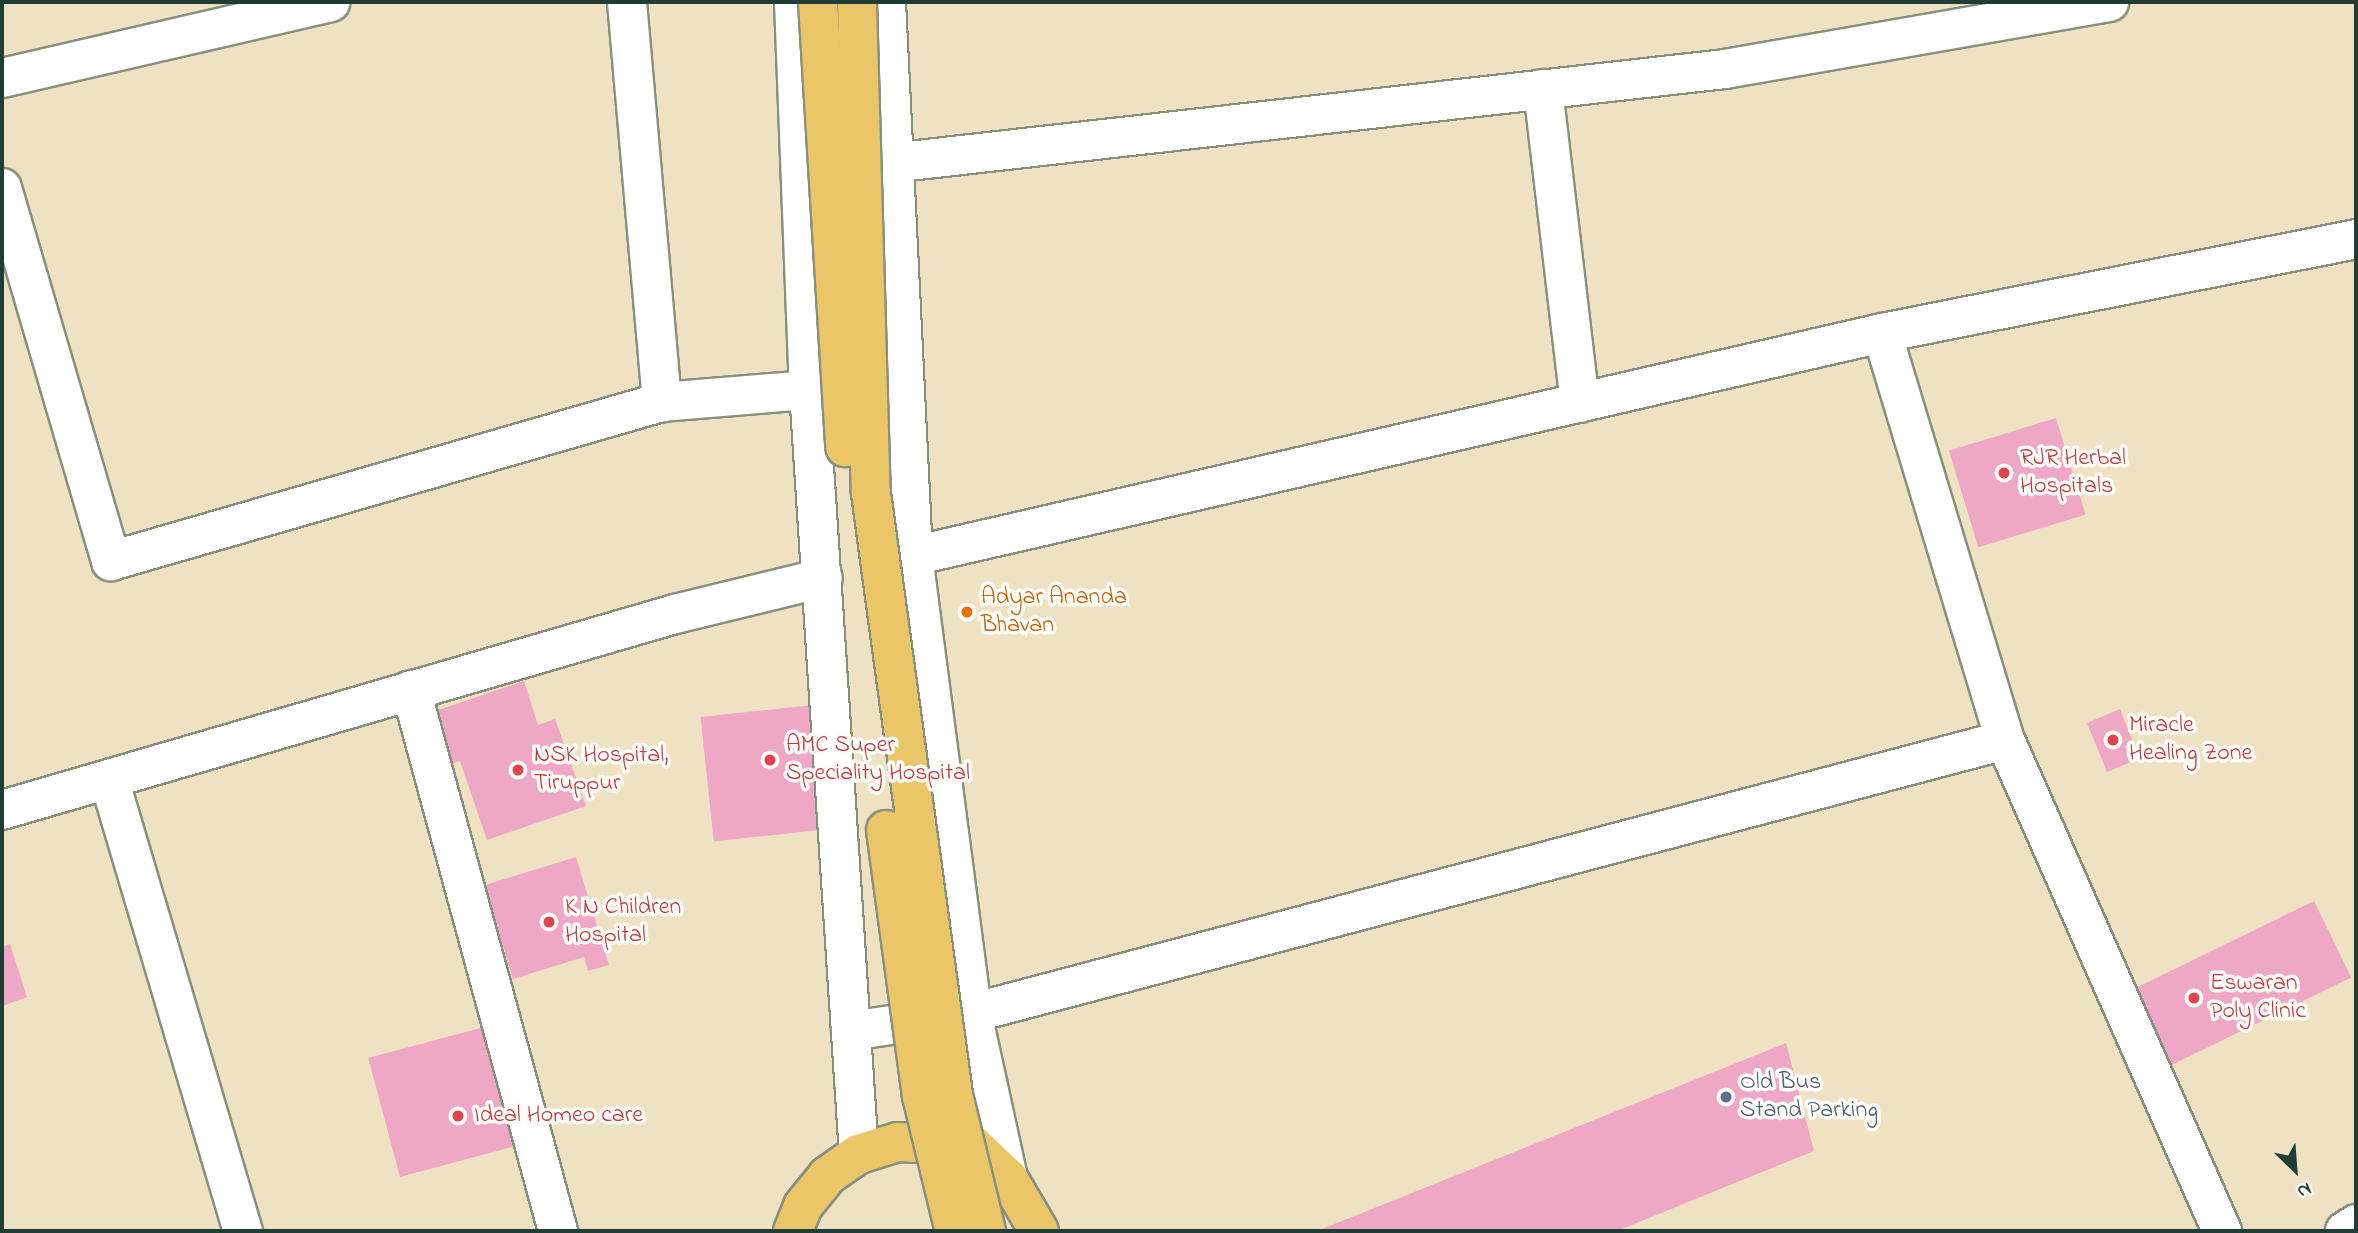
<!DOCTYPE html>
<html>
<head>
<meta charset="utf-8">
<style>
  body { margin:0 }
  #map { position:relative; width:2358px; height:1233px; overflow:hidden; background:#eee2c3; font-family:"Indie Flower",sans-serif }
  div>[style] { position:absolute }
  .building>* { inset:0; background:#eea7c5; transform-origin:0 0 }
  .roads { filter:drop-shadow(2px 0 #86907c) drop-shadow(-2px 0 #86907c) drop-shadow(0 2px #86907c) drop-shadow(0 -2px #86907c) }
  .minor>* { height:38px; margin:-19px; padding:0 19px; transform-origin:19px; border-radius:19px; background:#fff }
  .highway>* { height:38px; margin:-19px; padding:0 19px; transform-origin:19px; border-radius:19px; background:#ebc669 }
  .bridges { filter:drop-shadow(2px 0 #86907c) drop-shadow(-2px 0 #86907c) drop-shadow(0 2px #86907c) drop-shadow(0 -2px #86907c) }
  .major-bridge>* { height:38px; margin:-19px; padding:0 19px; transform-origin:19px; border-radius:19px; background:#ebc669 }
  .dots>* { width:19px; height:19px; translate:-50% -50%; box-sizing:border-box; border:4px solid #fdfcf7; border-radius:50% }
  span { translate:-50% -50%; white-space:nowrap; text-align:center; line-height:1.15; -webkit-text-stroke:7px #fdfcf7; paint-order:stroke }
  .health-label { font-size:24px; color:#be3a42 }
  .left { translate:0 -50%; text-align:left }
  .food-label { font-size:24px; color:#c56008 }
  .service-label { font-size:24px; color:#4e5e75 }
  .frame { position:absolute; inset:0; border:4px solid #1f3d34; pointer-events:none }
  .north { position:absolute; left:2260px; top:1135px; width:70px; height:70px; -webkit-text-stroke:5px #fdfcf7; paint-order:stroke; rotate:155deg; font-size:19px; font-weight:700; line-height:28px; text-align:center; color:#1f3d34 }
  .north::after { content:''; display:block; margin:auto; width:24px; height:32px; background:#1f3d34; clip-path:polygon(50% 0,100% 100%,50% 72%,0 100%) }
</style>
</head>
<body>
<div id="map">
  <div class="building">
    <div style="left:2056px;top:418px;width:101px;height:112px;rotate:73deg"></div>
    <div style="clip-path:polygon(524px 681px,538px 725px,555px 719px,586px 806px,487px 840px,460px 761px,441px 767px,423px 715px)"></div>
    <div style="left:814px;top:705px;width:125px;height:114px;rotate:84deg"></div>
    <div style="clip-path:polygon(2120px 709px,2133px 742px,2125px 746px,2131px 762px,2107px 772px,2087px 723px)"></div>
    <div style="clip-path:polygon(576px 857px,609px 965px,588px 971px,584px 957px,513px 979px,485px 885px)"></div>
    <div style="left:2314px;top:901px;width:85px;height:208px;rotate:64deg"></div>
    <div style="clip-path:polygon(10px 944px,27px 997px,2px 1006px,2px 947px)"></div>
    <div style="left:488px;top:1026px;width:123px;height:124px;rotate:75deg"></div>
    <div style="clip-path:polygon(1786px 1043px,1814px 1151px,1617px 1231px,1317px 1231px)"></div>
  </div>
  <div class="roads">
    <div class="minor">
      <div style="left:627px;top:2px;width:402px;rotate:85deg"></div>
      <div style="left:794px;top:2px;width:388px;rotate:87.8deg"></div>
      <div style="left:809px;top:390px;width:766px;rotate:86.26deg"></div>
      <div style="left:886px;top:2px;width:555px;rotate:87.21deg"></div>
      <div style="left:913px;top:556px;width:461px;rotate:82.6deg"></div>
      <div style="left:972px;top:1013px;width:169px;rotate:77.7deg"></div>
      <div style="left:2px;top:78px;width:337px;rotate:-13deg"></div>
      <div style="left:1543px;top:89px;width:316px;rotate:83.3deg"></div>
      <div style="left:891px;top:163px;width:839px;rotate:-6.43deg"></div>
      <div style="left:1725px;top:69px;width:390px;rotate:-9.9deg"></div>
      <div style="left:2px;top:188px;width:389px;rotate:73.7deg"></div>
      <div style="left:111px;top:561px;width:573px;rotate:-16.1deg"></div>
      <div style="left:662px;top:402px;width:147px;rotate:-4.7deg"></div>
      <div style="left:1882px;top:333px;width:483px;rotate:-11.2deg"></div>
      <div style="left:913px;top:556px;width:994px;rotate:-12.96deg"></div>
      <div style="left:1882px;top:333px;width:425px;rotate:73.2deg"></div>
      <div style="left:411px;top:690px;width:561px;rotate:74.8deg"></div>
      <div style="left:109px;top:779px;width:471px;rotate:73.5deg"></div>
      <div style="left:2px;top:810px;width:701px;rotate:-16.24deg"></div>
      <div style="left:675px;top:614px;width:152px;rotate:-13.7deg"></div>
      <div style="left:851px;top:1031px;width:122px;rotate:-8.5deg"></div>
      <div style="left:972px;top:1013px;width:1068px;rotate:-14.8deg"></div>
      <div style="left:2005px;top:740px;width:537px;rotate:66.16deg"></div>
      <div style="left:2345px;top:1231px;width:13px;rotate:-32deg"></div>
    </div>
    <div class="highway">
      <div style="left:793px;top:1231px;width:27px;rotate:-68deg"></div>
      <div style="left:803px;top:1206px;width:38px;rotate:-51deg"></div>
      <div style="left:827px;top:1176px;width:39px;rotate:-35deg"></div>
      <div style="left:859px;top:1154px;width:41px;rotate:-17.1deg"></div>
      <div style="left:898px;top:1142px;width:76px;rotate:3deg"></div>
      <div style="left:974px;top:1146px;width:47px;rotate:43.3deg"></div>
      <div style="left:1008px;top:1178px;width:61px;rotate:59.7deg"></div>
    </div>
  </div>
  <div class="bridges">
    <div class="major-bridge">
      <div style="left:818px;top:2px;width:446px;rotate:86.5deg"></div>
      <div style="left:857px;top:2px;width:491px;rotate:88.4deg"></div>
      <div style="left:871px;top:493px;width:608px;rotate:82.24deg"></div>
      <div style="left:953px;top:1095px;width:140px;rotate:76.4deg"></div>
      <div style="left:886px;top:830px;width:268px;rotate:82.3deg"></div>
      <div style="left:922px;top:1096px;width:139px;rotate:76.3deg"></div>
    </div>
  </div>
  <div class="dots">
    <div style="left:2004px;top:473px;background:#e0444e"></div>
    <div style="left:967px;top:612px;background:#e8710a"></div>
    <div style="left:2113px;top:740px;background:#e0444e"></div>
    <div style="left:770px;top:760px;background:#e0444e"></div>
    <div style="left:518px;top:770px;background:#e0444e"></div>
    <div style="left:549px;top:922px;background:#e0444e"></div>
    <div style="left:2194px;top:998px;background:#e0444e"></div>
    <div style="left:1726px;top:1097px;background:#5c6f8a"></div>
    <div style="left:458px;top:1116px;background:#e0444e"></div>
  </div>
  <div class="health-label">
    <span class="left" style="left:2020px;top:473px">RJR Herbal<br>Hospitals</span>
    <span class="left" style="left:2129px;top:740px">Miracle<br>Healing Zone</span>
    <span class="left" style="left:786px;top:760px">AMC Super<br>Speciality Hospital</span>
    <span class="left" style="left:534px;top:770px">NSK Hospital,<br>Tiruppur</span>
    <span class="left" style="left:565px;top:922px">K N Children<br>Hospital</span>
    <span class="left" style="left:2210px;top:998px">Eswaran<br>Poly Clinic</span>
    <span class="left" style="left:474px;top:1116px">Ideal Homeo care</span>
  </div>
  <div class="food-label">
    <span class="left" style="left:981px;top:612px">Adyar Ananda<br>Bhavan</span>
  </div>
  <div class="service-label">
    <span class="left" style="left:1740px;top:1097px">Old Bus<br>Stand Parking</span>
  </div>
  <div class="frame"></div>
  <div class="north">N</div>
</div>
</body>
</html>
